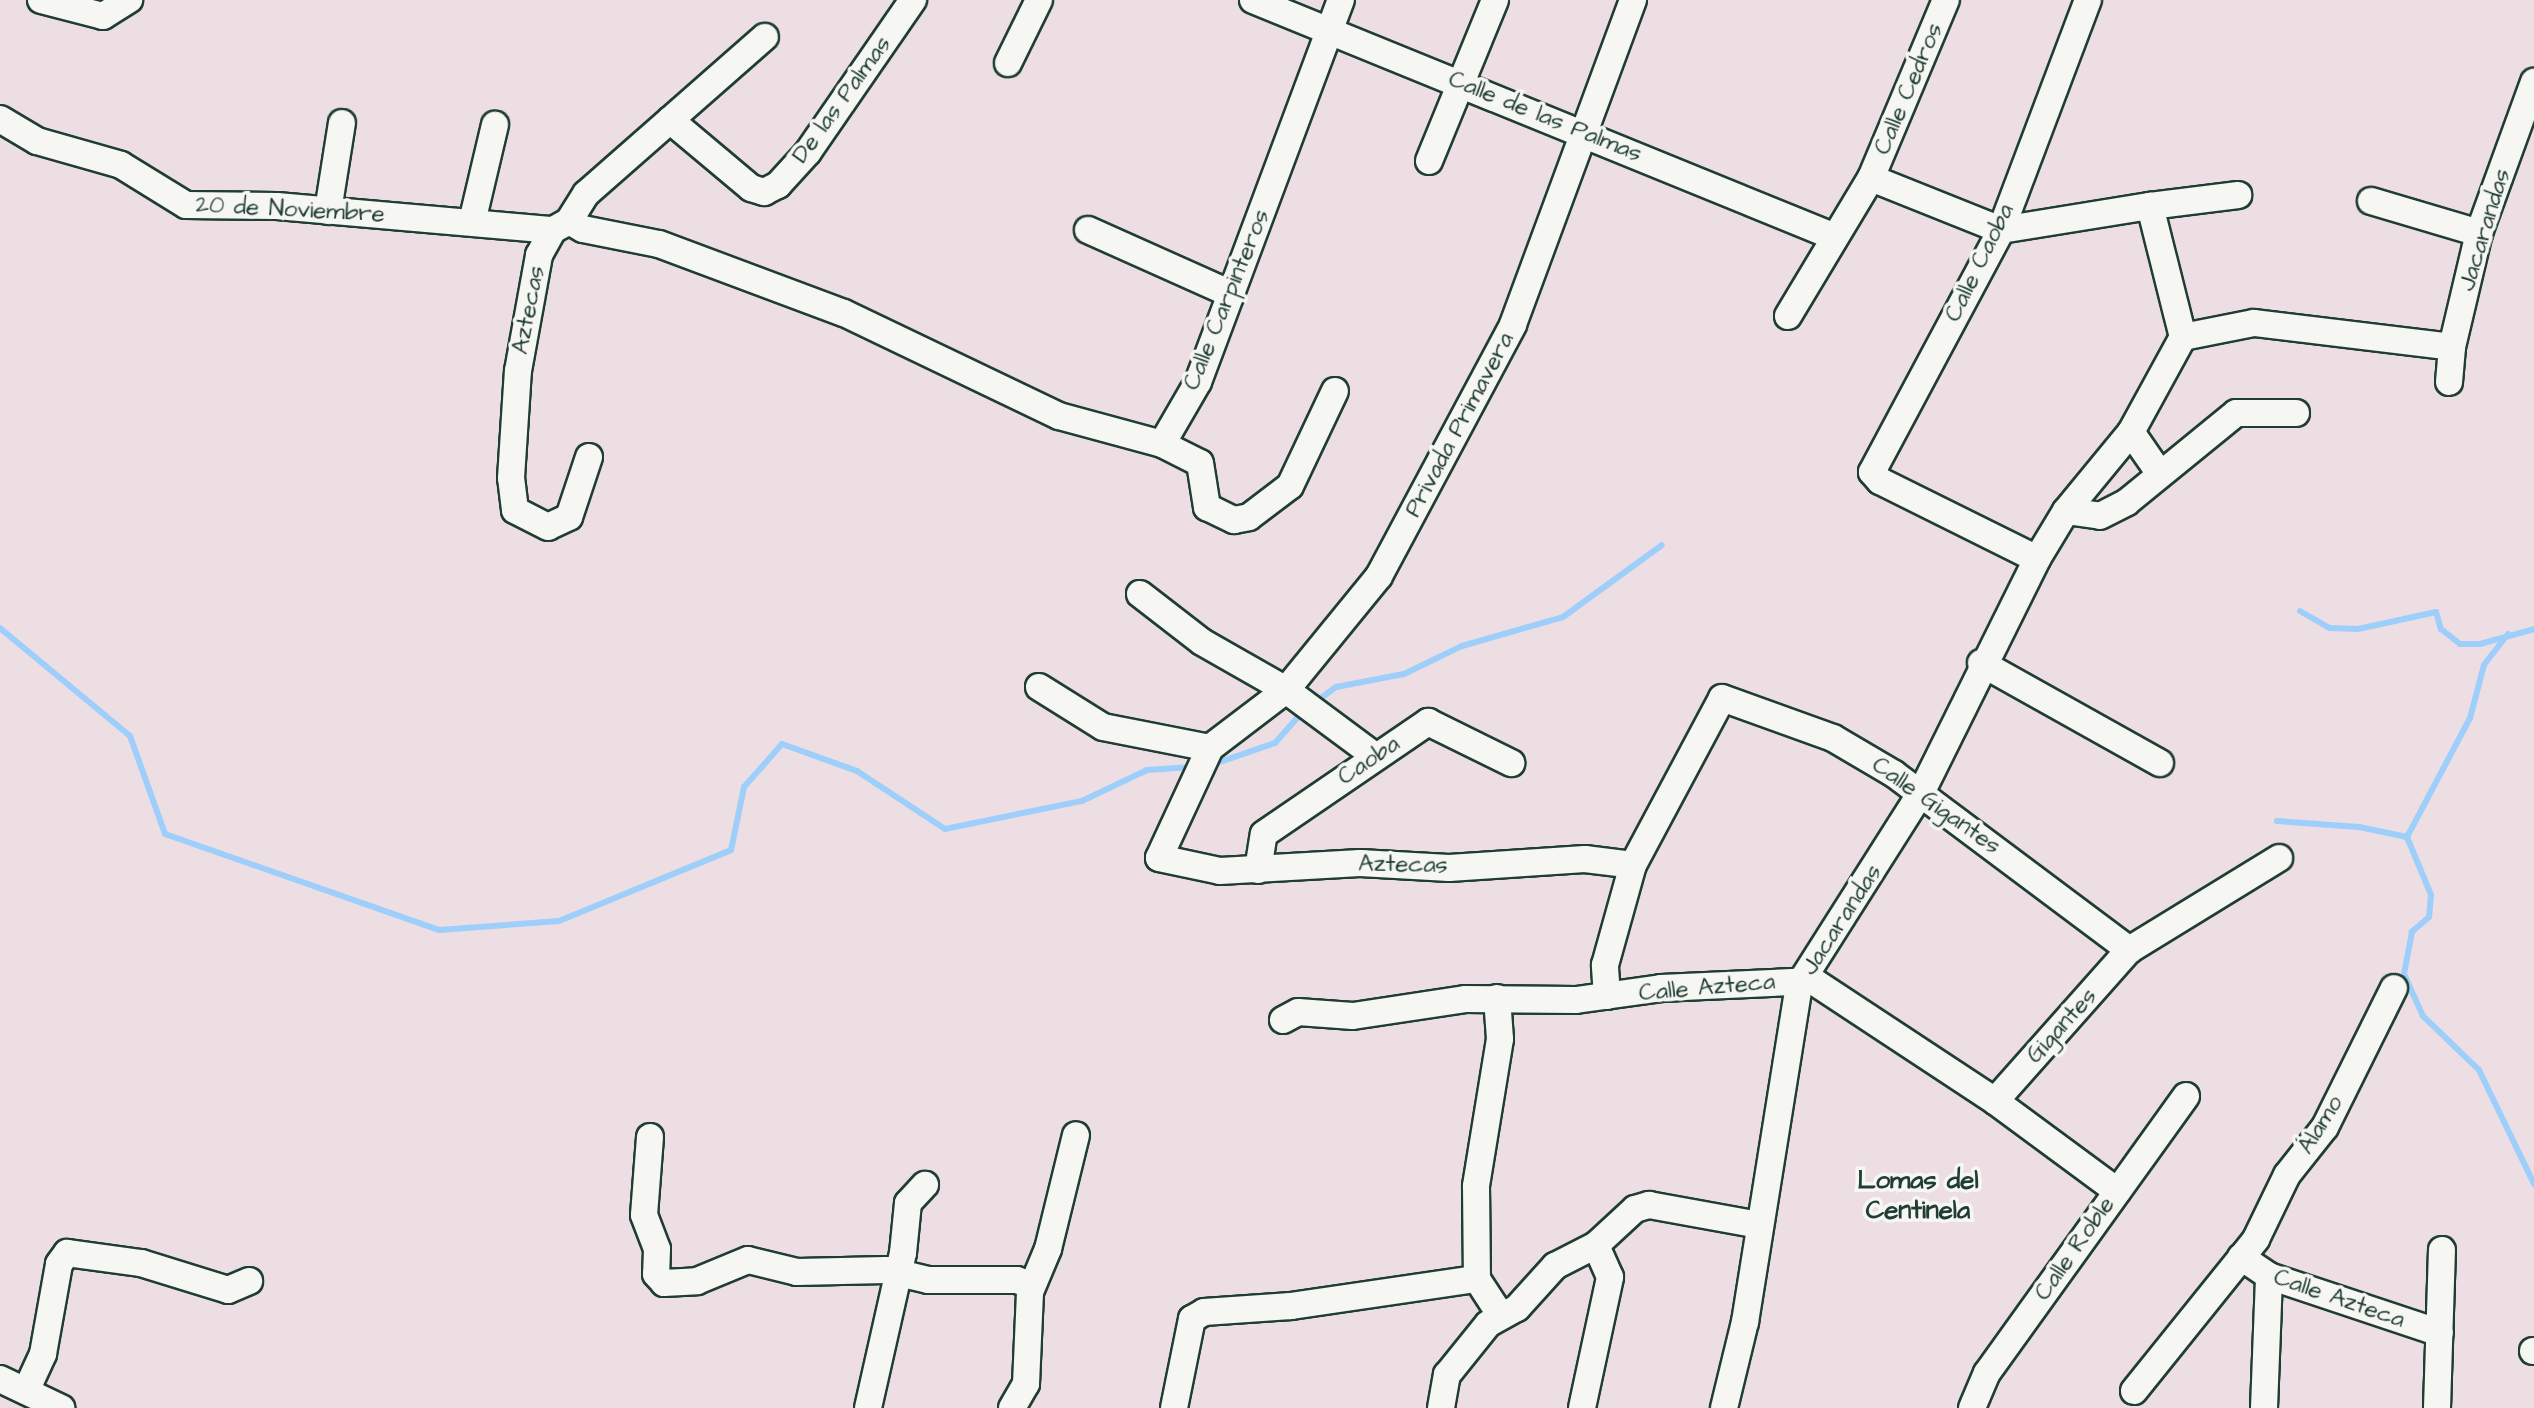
<!DOCTYPE html>
<html>
<head>
<meta charset="utf-8">
<style>
  body { margin:0 }
  #map { position:relative; width:2534px; height:1408px; overflow:hidden; background:#eddee4; font-family:"Architects Daughter",sans-serif }
  div>[style] { position:absolute }
  .stream>* { height:6px; margin:-3px; padding:0 3px; transform-origin:3px; border-radius:3px; background:#9dcffa }
  .roads { filter:drop-shadow(2px 0 #1f3d34) drop-shadow(-2px 0 #1f3d34) drop-shadow(0 2px #1f3d34) drop-shadow(0 -2px #1f3d34) }
  .minor>* { height:26px; margin:-13px; padding:0 13px; transform-origin:13px; border-radius:13px; background:#f6f6f2 }
  span { translate:-50% -50%; white-space:nowrap; text-align:center; line-height:1.15; -webkit-text-stroke:7px #f6f6f2; paint-order:stroke }
  .street-label { font-size:24px; color:#1f3d34 }
  .neighbourhood-label { font-size:26px; color:#1f3d34; font-weight:700 }
</style>
</head>
<body>
<div id="map">
  <div class="stream">
    <div style="left:2300px;top:611px;width:34px;rotate:30deg"></div>
    <div style="left:2330px;top:628px;width:28px;rotate:2deg"></div>
    <div style="left:2358px;top:629px;width:80px;rotate:-12.3deg"></div>
    <div style="left:2436px;top:612px;width:18px;rotate:74deg"></div>
    <div style="left:2441px;top:629px;width:24px;rotate:38deg"></div>
    <div style="left:2460px;top:644px;width:20px"></div>
    <div style="left:2480px;top:644px;width:56px;rotate:-15.5deg"></div>
    <div style="left:0;top:628px;width:169px;rotate:39.7deg"></div>
    <div style="left:130px;top:736px;width:104px;rotate:70.3deg"></div>
    <div style="left:165px;top:834px;width:290px;rotate:19.3deg"></div>
    <div style="left:439px;top:930px;width:120px;rotate:-4.3deg"></div>
    <div style="left:559px;top:921px;width:186px;rotate:-22.4deg"></div>
    <div style="left:731px;top:850px;width:64px;rotate:-78.3deg"></div>
    <div style="left:744px;top:787px;width:57px;rotate:-48.5deg"></div>
    <div style="left:782px;top:744px;width:80px;rotate:19.8deg"></div>
    <div style="left:857px;top:771px;width:105px;rotate:33.4deg"></div>
    <div style="left:945px;top:829px;width:140px;rotate:-11.6deg"></div>
    <div style="left:1082px;top:801px;width:72px;rotate:-25.5deg"></div>
    <div style="left:1147px;top:770px;width:45px;rotate:-3.8deg"></div>
    <div style="left:2508px;top:634px;width:39px;rotate:128deg"></div>
    <div style="left:2484px;top:665px;width:55px;rotate:104.8deg"></div>
    <div style="left:2470px;top:718px;width:135px;rotate:117.9deg"></div>
    <div style="left:2407px;top:837px;width:63px;rotate:67.5deg"></div>
    <div style="left:2431px;top:895px;width:22px;rotate:95deg"></div>
    <div style="left:2429px;top:917px;width:23px;rotate:139deg"></div>
    <div style="left:2412px;top:932px;width:43px;rotate:100.8deg"></div>
    <div style="left:2404px;top:974px;width:46px;rotate:65.7deg"></div>
    <div style="left:2423px;top:1016px;width:78px;rotate:44deg"></div>
    <div style="left:2479px;top:1070px;width:127px;rotate:64.2deg"></div>
    <div style="left:1314px;top:703px;width:27px;rotate:-36deg"></div>
    <div style="left:1336px;top:687px;width:69px;rotate:-10.8deg"></div>
    <div style="left:1404px;top:674px;width:64px;rotate:-25.8deg"></div>
    <div style="left:1462px;top:646px;width:105px;rotate:-16deg"></div>
    <div style="left:1563px;top:617px;width:122px;rotate:-36deg"></div>
    <div style="left:1211px;top:765px;width:68px;rotate:-19deg"></div>
    <div style="left:1275px;top:743px;width:44px;rotate:-48.7deg"></div>
    <div style="left:2277px;top:821px;width:82px;rotate:4.2deg"></div>
    <div style="left:2359px;top:827px;width:49px;rotate:11.8deg"></div>
  </div>
  <div class="roads">
    <div class="minor">
      <div style="left:41px;top:0;width:64px;rotate:14.5deg"></div>
      <div style="left:103px;top:16px;width:31px;rotate:-32deg"></div>
      <div style="left:1253px;top:0;width:628px;rotate:22.16deg"></div>
      <div style="left:1633px;top:0;width:346px;rotate:110.3deg"></div>
      <div style="left:1513px;top:325px;width:285px;rotate:118.1deg"></div>
      <div style="left:1379px;top:576px;width:147px;rotate:129.2deg"></div>
      <div style="left:1286px;top:690px;width:96px;rotate:142.7deg"></div>
      <div style="left:1210px;top:748px;width:121px;rotate:114.9deg"></div>
      <div style="left:1159px;top:858px;width:62px;rotate:12deg"></div>
      <div style="left:1220px;top:871px;width:140px;rotate:-3.3deg"></div>
      <div style="left:1360px;top:863px;width:89px;rotate:3.2deg"></div>
      <div style="left:1449px;top:868px;width:136px;rotate:-3.8deg"></div>
      <div style="left:1585px;top:859px;width:48px;rotate:7.1deg"></div>
      <div style="left:1008px;top:63px;width:70px;rotate:-63.8deg"></div>
      <div style="left:0;top:119px;width:43px;rotate:30.7deg"></div>
      <div style="left:37px;top:141px;width:87px;rotate:15.9deg"></div>
      <div style="left:121px;top:165px;width:76px;rotate:31.6deg"></div>
      <div style="left:186px;top:205px;width:91px;rotate:0.6deg"></div>
      <div style="left:277px;top:206px;width:277px;rotate:5deg"></div>
      <div style="left:670px;top:120px;width:106px;rotate:40deg"></div>
      <div style="left:751px;top:188px;width:14px;rotate:17deg"></div>
      <div style="left:764px;top:192px;width:16px;rotate:-27deg"></div>
      <div style="left:778px;top:185px;width:45px;rotate:-47.7deg"></div>
      <div style="left:808px;top:152px;width:185px;rotate:-55.4deg"></div>
      <div style="left:1429px;top:161px;width:174px;rotate:-67.7deg"></div>
      <div style="left:1871px;top:178px;width:140px;rotate:21.8deg"></div>
      <div style="left:2371px;top:201px;width:113px;rotate:16.5deg"></div>
      <div style="left:2150px;top:206px;width:89px;rotate:-7.1deg"></div>
      <div style="left:328px;top:211px;width:89px;rotate:-81deg"></div>
      <div style="left:569px;top:221px;width:16px;rotate:30deg"></div>
      <div style="left:583px;top:229px;width:77px;rotate:11.2deg"></div>
      <div style="left:659px;top:244px;width:197px;rotate:20.5deg"></div>
      <div style="left:844px;top:313px;width:238px;rotate:25.6deg"></div>
      <div style="left:1059px;top:416px;width:107px;rotate:15.2deg"></div>
      <div style="left:1162px;top:444px;width:72px;rotate:-59.9deg"></div>
      <div style="left:1198px;top:382px;width:408px;rotate:-69.5deg"></div>
      <div style="left:472px;top:222px;width:100px;rotate:-76.7deg"></div>
      <div style="left:1088px;top:230px;width:157px;rotate:24.1deg"></div>
      <div style="left:2001px;top:230px;width:151px;rotate:-9.2deg"></div>
      <div style="left:2150px;top:206px;width:135px;rotate:75.9deg"></div>
      <div style="left:1788px;top:316px;width:161px;rotate:-59deg"></div>
      <div style="left:1871px;top:178px;width:193px;rotate:-67.2deg"></div>
      <div style="left:2449px;top:382px;width:35px;rotate:-85deg"></div>
      <div style="left:2452px;top:347px;width:117px;rotate:-76.7deg"></div>
      <div style="left:2479px;top:233px;width:161px;rotate:-70deg"></div>
      <div style="left:2131px;top:432px;width:51px;rotate:55.4deg"></div>
      <div style="left:1162px;top:444px;width:42px;rotate:26.6deg"></div>
      <div style="left:1200px;top:463px;width:45px;rotate:81deg"></div>
      <div style="left:1207px;top:507px;width:30px;rotate:26deg"></div>
      <div style="left:1234px;top:520px;width:15px;rotate:-11deg"></div>
      <div style="left:1249px;top:517px;width:51px;rotate:-37.1deg"></div>
      <div style="left:1290px;top:486px;width:105px;rotate:-64.7deg"></div>
      <div style="left:589px;top:457px;width:63px;rotate:108.4deg"></div>
      <div style="left:569px;top:517px;width:23px;rotate:155deg"></div>
      <div style="left:548px;top:527px;width:37px;rotate:-153deg"></div>
      <div style="left:515px;top:510px;width:32px;rotate:-97deg"></div>
      <div style="left:511px;top:478px;width:107px;rotate:-86.3deg"></div>
      <div style="left:518px;top:371px;width:118px;rotate:-79.7deg"></div>
      <div style="left:539px;top:255px;width:29px;rotate:-61deg"></div>
      <div style="left:553px;top:230px;width:18px;rotate:-29deg"></div>
      <div style="left:569px;top:221px;width:32px;rotate:-58deg"></div>
      <div style="left:586px;top:194px;width:238px;rotate:-41.3deg"></div>
      <div style="left:2066px;top:511px;width:34px;rotate:8deg"></div>
      <div style="left:2100px;top:516px;width:30px;rotate:-27deg"></div>
      <div style="left:2127px;top:502px;width:141px;rotate:-39.2deg"></div>
      <div style="left:2236px;top:413px;width:60px"></div>
      <div style="left:2037px;top:559px;width:175px;rotate:-153.6deg"></div>
      <div style="left:1880px;top:481px;width:12px;rotate:-132deg"></div>
      <div style="left:1872px;top:472px;width:274px;rotate:-61.9deg"></div>
      <div style="left:2001px;top:230px;width:246px;rotate:-69.3deg"></div>
      <div style="left:1140px;top:594px;width:78px;rotate:37.7deg"></div>
      <div style="left:1202px;top:642px;width:97px;rotate:29.7deg"></div>
      <div style="left:1286px;top:690px;width:111px;rotate:36.6deg"></div>
      <div style="left:1981px;top:663px;width:205px;rotate:29.2deg"></div>
      <div style="left:1039px;top:687px;width:75px;rotate:32deg"></div>
      <div style="left:1103px;top:727px;width:109px;rotate:11.1deg"></div>
      <div style="left:1258px;top:870px;width:36px;rotate:-81deg"></div>
      <div style="left:1264px;top:834px;width:199px;rotate:-34.3deg"></div>
      <div style="left:1428px;top:722px;width:93px;rotate:26.3deg"></div>
      <div style="left:1607px;top:996px;width:31px;rotate:-94deg"></div>
      <div style="left:1605px;top:965px;width:104px;rotate:-74.4deg"></div>
      <div style="left:1633px;top:865px;width:189px;rotate:-61.9deg"></div>
      <div style="left:1722px;top:698px;width:118px;rotate:19.8deg"></div>
      <div style="left:1833px;top:738px;width:71px;rotate:30.5deg"></div>
      <div style="left:1894px;top:774px;width:294px;rotate:36.8deg"></div>
      <div style="left:1497px;top:998px;width:41px;rotate:85.8deg"></div>
      <div style="left:1500px;top:1039px;width:149px;rotate:99.3deg"></div>
      <div style="left:1476px;top:1186px;width:93px;rotate:89.4deg"></div>
      <div style="left:1477px;top:1279px;width:44px;rotate:57deg"></div>
      <div style="left:1283px;top:1020px;width:17px;rotate:-28deg"></div>
      <div style="left:1298px;top:1012px;width:55px;rotate:4.2deg"></div>
      <div style="left:1353px;top:1016px;width:113px;rotate:-8.6deg"></div>
      <div style="left:1465px;top:999px;width:111px;rotate:0.5deg"></div>
      <div style="left:1576px;top:1000px;width:86px;rotate:-8deg"></div>
      <div style="left:1661px;top:988px;width:152px;rotate:-2.6deg"></div>
      <div style="left:1813px;top:981px;width:218px;rotate:33.4deg"></div>
      <div style="left:1995px;top:1101px;width:152px;rotate:36.4deg"></div>
      <div style="left:1995px;top:1101px;width:202px;rotate:-48.4deg"></div>
      <div style="left:2129px;top:950px;width:176px;rotate:-31.5deg"></div>
      <div style="left:650px;top:1137px;width:78px;rotate:94.4deg"></div>
      <div style="left:644px;top:1215px;width:36px;rotate:69deg"></div>
      <div style="left:657px;top:1249px;width:25px;rotate:92deg"></div>
      <div style="left:656px;top:1274px;width:12px;rotate:48deg"></div>
      <div style="left:664px;top:1283px;width:33px;rotate:-3deg"></div>
      <div style="left:697px;top:1281px;width:55px;rotate:-22.4deg"></div>
      <div style="left:748px;top:1260px;width:50px;rotate:13.8deg"></div>
      <div style="left:797px;top:1272px;width:89px;rotate:-1.3deg"></div>
      <div style="left:886px;top:1270px;width:43px;rotate:13.4deg"></div>
      <div style="left:928px;top:1280px;width:89px"></div>
      <div style="left:1017px;top:1280px;width:16px;rotate:22deg"></div>
      <div style="left:2241px;top:1257px;width:34px;rotate:34deg"></div>
      <div style="left:2269px;top:1276px;width:180px;rotate:18.4deg"></div>
      <div style="left:2533px;top:1351px;width:1px"></div>
      <div style="left:0;top:1379px;width:68px;rotate:25.4deg"></div>
      <div style="left:26px;top:1391px;width:41px;rotate:-65.3deg"></div>
      <div style="left:43px;top:1354px;width:91px;rotate:-79.9deg"></div>
      <div style="left:59px;top:1264px;width:14px;rotate:-54deg"></div>
      <div style="left:67px;top:1253px;width:75px;rotate:7.7deg"></div>
      <div style="left:141px;top:1263px;width:91px;rotate:17.2deg"></div>
      <div style="left:228px;top:1290px;width:23px;rotate:-23deg"></div>
      <div style="left:2134px;top:1391px;width:195px;rotate:-51.2deg"></div>
      <div style="left:2256px;top:1239px;width:71px;rotate:-64.2deg"></div>
      <div style="left:2287px;top:1175px;width:61px;rotate:-51.6deg"></div>
      <div style="left:2325px;top:1127px;width:155px;rotate:-63.6deg"></div>
      <div style="left:868px;top:1408px;width:159px;rotate:-77.3deg"></div>
      <div style="left:903px;top:1253px;width:50px;rotate:-84.3deg"></div>
      <div style="left:908px;top:1203px;width:25px;rotate:-47deg"></div>
      <div style="left:1012px;top:1408px;width:28px;rotate:-60deg"></div>
      <div style="left:1026px;top:1384px;width:92px;rotate:-87.5deg"></div>
      <div style="left:1030px;top:1292px;width:47px;rotate:-67.3deg"></div>
      <div style="left:1048px;top:1249px;width:117px;rotate:-76.2deg"></div>
      <div style="left:1174px;top:1408px;width:91px;rotate:-78.6deg"></div>
      <div style="left:1192px;top:1319px;width:14px;rotate:-30deg"></div>
      <div style="left:1204px;top:1312px;width:87px;rotate:-3.9deg"></div>
      <div style="left:1291px;top:1306px;width:188px;rotate:-8.3deg"></div>
      <div style="left:1441px;top:1408px;width:34px;rotate:-80deg"></div>
      <div style="left:1447px;top:1375px;width:65px;rotate:-51.2deg"></div>
      <div style="left:1488px;top:1324px;width:33px;rotate:-29deg"></div>
      <div style="left:1517px;top:1308px;width:57px;rotate:-47.9deg"></div>
      <div style="left:1555px;top:1266px;width:46px;rotate:-27.1deg"></div>
      <div style="left:1596px;top:1245px;width:53px;rotate:-42.7deg"></div>
      <div style="left:1635px;top:1209px;width:15px;rotate:-16deg"></div>
      <div style="left:1649px;top:1205px;width:112px;rotate:10.3deg"></div>
      <div style="left:1582px;top:1408px;width:134px;rotate:-77.9deg"></div>
      <div style="left:1610px;top:1277px;width:35px;rotate:-114deg"></div>
      <div style="left:1724px;top:1408px;width:89px;rotate:-76.3deg"></div>
      <div style="left:1745px;top:1322px;width:341px;rotate:-80.9deg"></div>
      <div style="left:1799px;top:985px;width:227px;rotate:-57.6deg"></div>
      <div style="left:1921px;top:793px;width:261px;rotate:-63.6deg"></div>
      <div style="left:2037px;top:559px;width:56px;rotate:-58.9deg"></div>
      <div style="left:2066px;top:511px;width:102px;rotate:-50.6deg"></div>
      <div style="left:2131px;top:432px;width:108px;rotate:-61.3deg"></div>
      <div style="left:2183px;top:337px;width:72px;rotate:-11.2deg"></div>
      <div style="left:2254px;top:323px;width:199px;rotate:6.9deg"></div>
      <div style="left:1972px;top:1408px;width:38px;rotate:-67deg"></div>
      <div style="left:1987px;top:1373px;width:341px;rotate:-54.3deg"></div>
      <div style="left:2264px;top:1408px;width:132px;rotate:-87.8deg"></div>
      <div style="left:2437px;top:1408px;width:158px;rotate:-88.2deg"></div>
    </div>
  </div>
  <div class="street-label">
    <span style="left:1909px;top:89px;rotate:-67deg">Calle Cedros</span>
    <span style="left:842px;top:100px;rotate:-54deg">De las Palmas</span>
    <span style="left:1545px;top:117px;rotate:22deg">Calle de las Palmas</span>
    <span style="left:290px;top:210px;rotate:3deg">20 de Noviembre</span>
    <span style="left:2485px;top:230px;rotate:-73deg">Jacarandas</span>
    <span style="left:1980px;top:263px;rotate:-64deg">Calle Caoba</span>
    <span style="left:1227px;top:300px;rotate:-68deg">Calle Carpinteros</span>
    <span style="left:529px;top:310px;rotate:-79deg">Aztecas</span>
    <span style="left:1460px;top:425px;rotate:-62deg">Privada Primavera</span>
    <span style="left:1369px;top:761px;rotate:-34deg">Caoba</span>
    <span style="left:1936px;top:806px;rotate:35deg">Calle Gigantes</span>
    <span style="left:1403px;top:865px;rotate:1deg">Aztecas</span>
    <span style="left:1842px;top:920px;rotate:-57deg">Jacarandas</span>
    <span style="left:1707px;top:988px;rotate:-5deg">Calle Azteca</span>
    <span style="left:2062px;top:1026px;rotate:-48deg">Gigantes</span>
    <span style="left:2321px;top:1125px;rotate:-58deg">Álamo</span>
    <span style="left:2075px;top:1249px;rotate:-55deg">Calle Roble</span>
    <span style="left:2339px;top:1299px;rotate:19deg">Calle Azteca</span>
  </div>
  <div class="neighbourhood-label">
    <span style="left:1918px;top:1196px">Lomas del<br>Centinela</span>
  </div>
</div>
</body>
</html>
